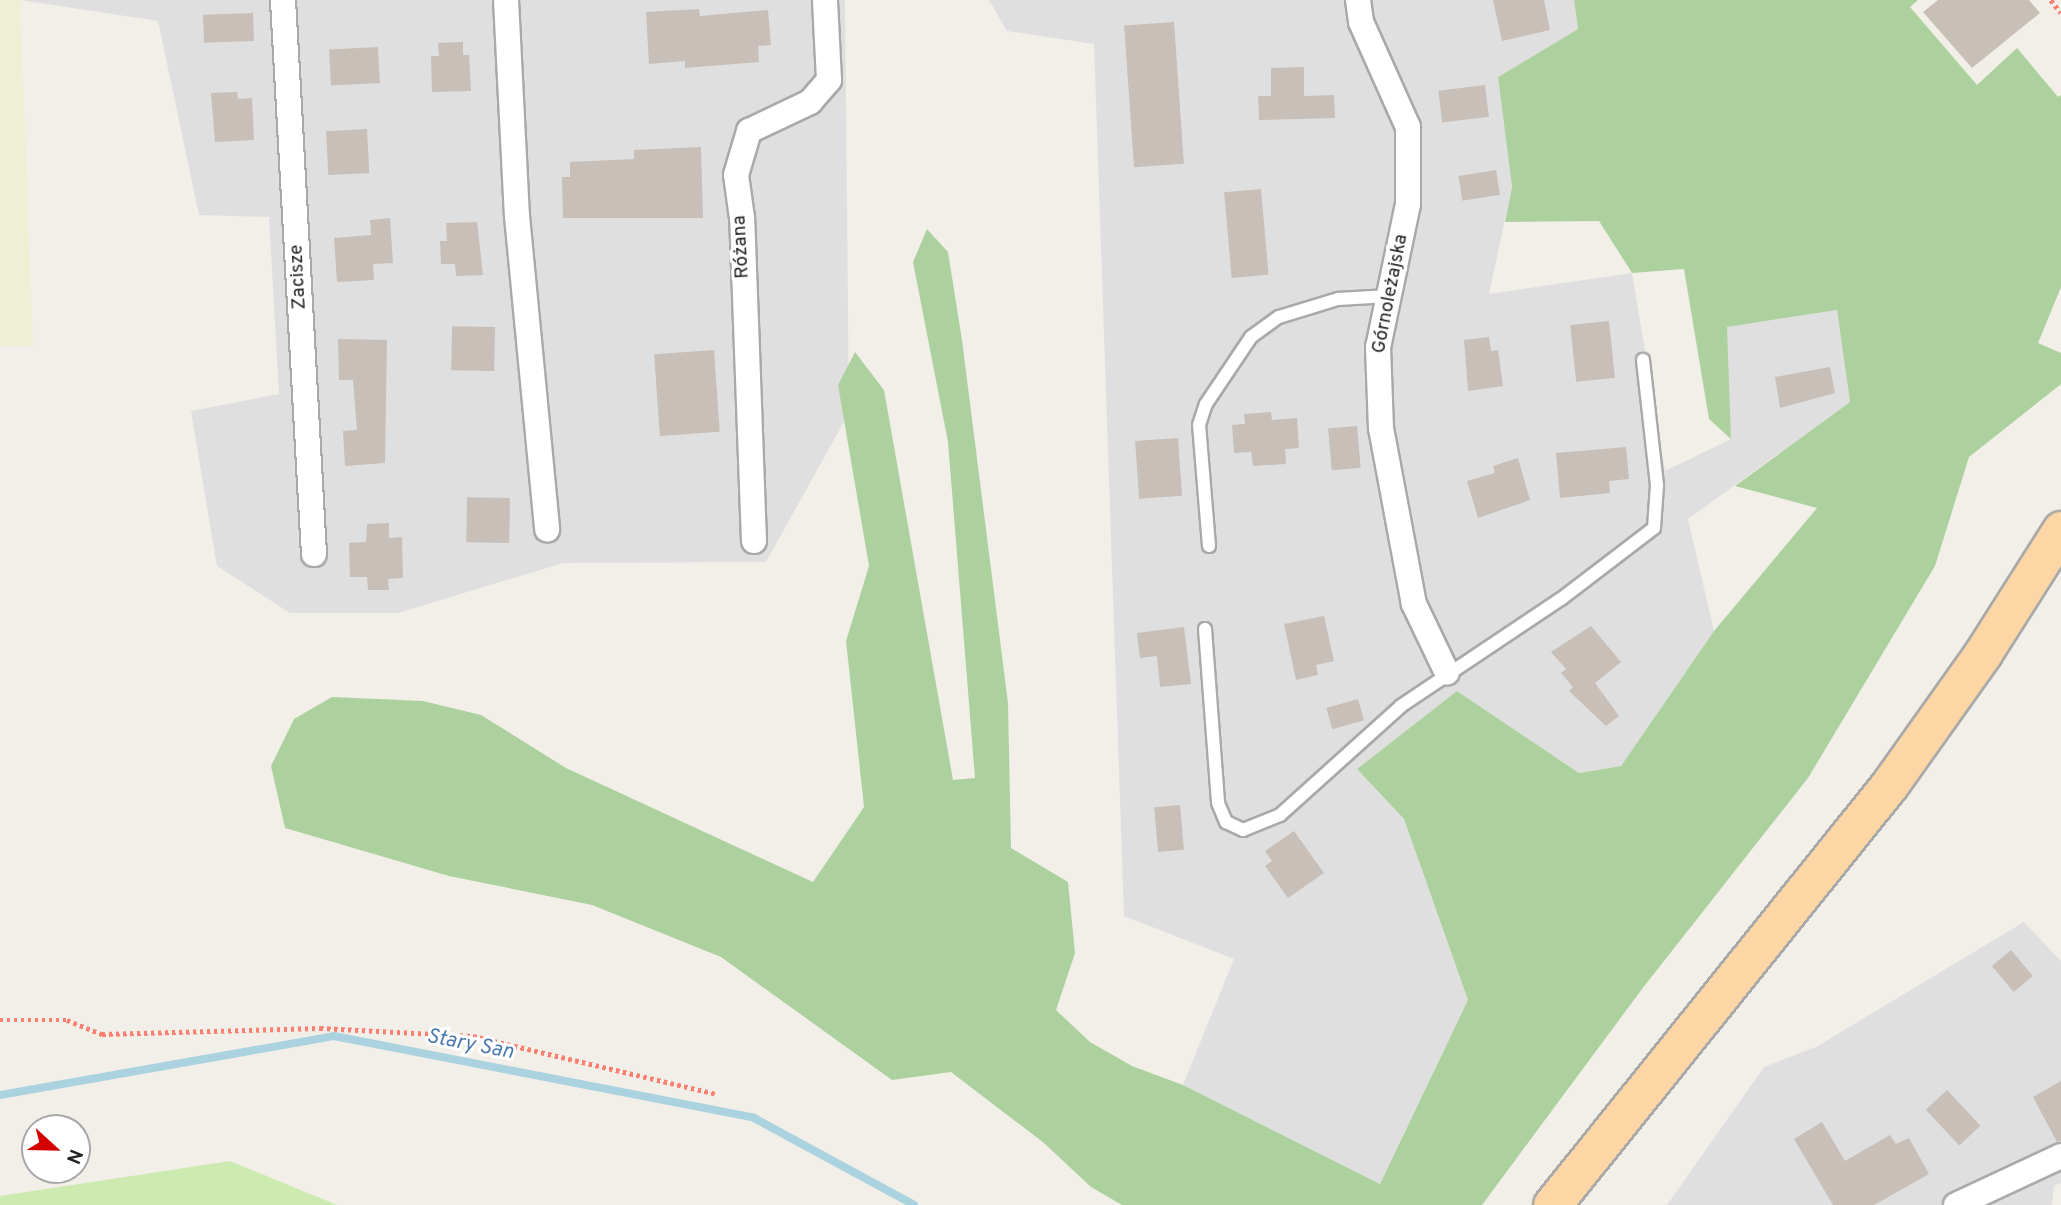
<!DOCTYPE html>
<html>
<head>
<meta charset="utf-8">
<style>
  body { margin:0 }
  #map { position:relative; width:2061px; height:1205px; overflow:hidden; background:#f2efe9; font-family:Overpass,sans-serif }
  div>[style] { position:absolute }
  .residential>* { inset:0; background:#e0dfdf }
  .farmland>* { inset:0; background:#eef0d5 }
  .grass>* { inset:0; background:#cdebb0 }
  .forest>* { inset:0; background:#add19e }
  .stream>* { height:8px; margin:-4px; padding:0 4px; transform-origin:4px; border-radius:4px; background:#aad3df }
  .building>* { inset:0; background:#c7bfb8; transform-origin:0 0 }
  .path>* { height:4.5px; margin-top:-2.25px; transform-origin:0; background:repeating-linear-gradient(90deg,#fa8072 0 3.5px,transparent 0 7px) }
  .roads { filter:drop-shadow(2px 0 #a9a9a9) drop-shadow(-2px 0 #a9a9a9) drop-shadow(0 2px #a9a9a9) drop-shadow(0 -2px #a9a9a9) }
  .service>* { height:12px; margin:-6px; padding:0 6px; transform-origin:6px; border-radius:6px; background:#fff }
  .minor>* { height:24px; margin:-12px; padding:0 12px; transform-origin:12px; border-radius:12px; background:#fff }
  .primary>* { height:37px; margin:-18.5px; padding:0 18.5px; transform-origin:18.5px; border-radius:18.5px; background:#fcd6a4 }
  span { translate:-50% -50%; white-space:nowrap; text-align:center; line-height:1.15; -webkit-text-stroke:6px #fff; paint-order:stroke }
  .street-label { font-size:19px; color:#222 }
  .water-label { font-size:21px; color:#4a7aab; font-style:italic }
  .north { position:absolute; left:21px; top:1114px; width:70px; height:70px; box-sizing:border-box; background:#fff; border:2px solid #a7a7a7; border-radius:50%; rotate:112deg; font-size:19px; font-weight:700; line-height:28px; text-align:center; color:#222 }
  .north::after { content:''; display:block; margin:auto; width:24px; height:32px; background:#d40000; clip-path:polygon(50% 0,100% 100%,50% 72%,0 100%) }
</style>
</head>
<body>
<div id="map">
  <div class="residential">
    <div style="clip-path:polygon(20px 0,845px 0,849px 413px,766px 562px,563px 563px,398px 613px,290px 613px,217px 566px,191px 411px,279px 394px,269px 217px,199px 215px,158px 21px)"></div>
    <div style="clip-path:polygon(989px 0,1574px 0,1578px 29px,1498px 77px,1512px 187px,1489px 294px,1632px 273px,1665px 471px,1731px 439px,1726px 327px,1837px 310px,1850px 402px,1688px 519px,1714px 631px,1621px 766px,1579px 773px,1457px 691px,1357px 769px,1404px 819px,1468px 1000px,1380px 1184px,1183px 1085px,1234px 959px,1124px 916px,1094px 44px,1007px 31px)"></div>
    <div style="clip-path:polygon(2024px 922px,2061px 961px,2061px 1183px,2054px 1186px,2052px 1205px,1667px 1205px,1764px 1067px,1816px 1047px)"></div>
  </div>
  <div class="farmland">
    <div style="clip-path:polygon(0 0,20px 0,33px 346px,0 346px)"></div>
  </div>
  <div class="grass">
    <div style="clip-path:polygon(230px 1161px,337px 1205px,0 1205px,0 1196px)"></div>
  </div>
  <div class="forest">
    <div style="clip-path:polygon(1574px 0,1918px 0,1910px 7px,1977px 85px,2017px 48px,2058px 97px,2061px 95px,2061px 287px,2038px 343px,2061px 353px,2061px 384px,1969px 457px,1935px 566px,1808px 778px,1642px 989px,1482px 1205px,1122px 1205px,1091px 1187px,1044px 1143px,951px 1072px,892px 1080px,721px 957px,592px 905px,449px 876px,285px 828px,271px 766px,294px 719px,332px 697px,423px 701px,481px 715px,566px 768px,813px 882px,864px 807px,846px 641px,869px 566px,838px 385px,855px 352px,884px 390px,953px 780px,975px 778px,948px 442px,913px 262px,927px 229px,948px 252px,962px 340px,1008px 703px,1011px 848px,1068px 882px,1075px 953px,1056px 1010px,1090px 1042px,1132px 1066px,1183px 1085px,1380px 1184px,1468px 1000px,1404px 819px,1357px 769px,1457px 691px,1579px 773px,1621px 766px,1714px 631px,1817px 508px,1735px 486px,1850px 402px,1837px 310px,1727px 327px,1731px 439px,1709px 419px,1684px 269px,1632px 273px,1599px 221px,1505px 222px,1512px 187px,1498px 77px,1578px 29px)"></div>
  </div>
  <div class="stream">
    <div style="left:0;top:1095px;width:339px;rotate:-10deg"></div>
    <div style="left:334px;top:1036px;width:428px;rotate:11deg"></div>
    <div style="left:754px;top:1118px;width:182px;rotate:28.5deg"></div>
  </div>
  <div class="building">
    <div style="clip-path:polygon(1493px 0,1544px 0,1550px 30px,1502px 41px)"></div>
    <div style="clip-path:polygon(1938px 0,2029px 0,2040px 13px,1972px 68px,1923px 12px)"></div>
    <div style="clip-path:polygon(699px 9px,700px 16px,768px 10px,771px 45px,758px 46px,759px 62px,685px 68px,685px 61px,649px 64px,646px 12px)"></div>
    <div style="left:253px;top:13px;width:28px;height:50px;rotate:88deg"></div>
    <div style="left:1174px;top:22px;width:142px;height:50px;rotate:86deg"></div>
    <div style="clip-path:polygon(463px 42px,463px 55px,469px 55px,471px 91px,432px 92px,431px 56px,439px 56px,438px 43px)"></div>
    <div style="left:378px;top:47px;width:36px;height:49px;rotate:87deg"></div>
    <div style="clip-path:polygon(1304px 67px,1304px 96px,1334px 95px,1335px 118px,1259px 120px,1258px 96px,1271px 96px,1271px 68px)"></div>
    <div style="left:1485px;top:85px;width:32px;height:47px;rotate:83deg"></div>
    <div style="clip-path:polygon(237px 92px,238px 99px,252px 98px,254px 140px,215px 142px,211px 93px)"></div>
    <div style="left:367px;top:129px;width:44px;height:41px;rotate:87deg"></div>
    <div style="clip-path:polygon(701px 147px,703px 218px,563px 218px,562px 177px,570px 177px,570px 162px,634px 159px,634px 150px)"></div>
    <div style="left:1496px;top:170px;width:25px;height:38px;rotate:81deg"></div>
    <div style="left:1261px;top:189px;width:86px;height:37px;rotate:85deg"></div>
    <div style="clip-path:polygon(390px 218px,393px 263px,373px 264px,374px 280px,337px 282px,334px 238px,371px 235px,370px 220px)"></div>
    <div style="clip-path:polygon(477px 222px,483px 275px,456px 276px,455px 264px,441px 264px,440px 241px,447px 241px,446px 223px)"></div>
    <div style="left:1609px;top:321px;width:57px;height:39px;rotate:84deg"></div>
    <div style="left:495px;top:327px;width:44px;height:43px;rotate:91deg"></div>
    <div style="clip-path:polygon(1489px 337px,1491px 351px,1498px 350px,1503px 386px,1468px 391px,1464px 340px)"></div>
    <div style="clip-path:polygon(338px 339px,387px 340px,385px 463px,345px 466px,343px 431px,357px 430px,353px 380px,339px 380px)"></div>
    <div style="left:714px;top:350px;width:82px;height:60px;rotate:86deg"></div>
    <div style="clip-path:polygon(1830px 367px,1835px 393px,1780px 408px,1775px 377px)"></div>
    <div style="clip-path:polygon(1271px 412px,1272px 420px,1297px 418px,1299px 448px,1285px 449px,1286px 464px,1253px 466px,1251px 452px,1234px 453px,1232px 425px,1245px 424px,1244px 414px)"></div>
    <div style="left:1357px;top:426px;width:42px;height:29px;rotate:85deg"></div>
    <div style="left:1178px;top:438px;width:58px;height:43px;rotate:86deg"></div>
    <div style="clip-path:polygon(1626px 447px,1629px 479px,1609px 481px,1610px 493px,1560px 498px,1556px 453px)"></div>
    <div style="clip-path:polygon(1518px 458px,1530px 500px,1478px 518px,1467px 481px,1495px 473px,1493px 466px)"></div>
    <div style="left:510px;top:498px;width:45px;height:43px;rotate:91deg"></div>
    <div style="clip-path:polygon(389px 523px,389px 538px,402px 537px,403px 578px,388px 579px,389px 590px,368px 590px,367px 577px,350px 577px,349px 543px,366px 542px,367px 524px)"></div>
    <div style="clip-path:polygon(1324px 616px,1334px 661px,1316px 665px,1318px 675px,1296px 680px,1284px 624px)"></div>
    <div style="clip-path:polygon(1591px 626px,1621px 662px,1595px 683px,1619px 716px,1606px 726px,1569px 691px,1573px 687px,1561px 673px,1566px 669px,1551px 652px)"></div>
    <div style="clip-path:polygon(1184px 627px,1191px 684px,1160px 687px,1157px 656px,1140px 658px,1137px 633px)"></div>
    <div style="left:1358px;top:699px;width:22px;height:33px;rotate:74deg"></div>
    <div style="left:1180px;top:805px;width:45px;height:26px;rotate:85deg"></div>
    <div style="clip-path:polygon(1294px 831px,1324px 873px,1288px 898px,1265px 866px,1272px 861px,1265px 851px)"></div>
    <div style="left:2011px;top:950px;width:34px;height:25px;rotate:50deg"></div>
    <div style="clip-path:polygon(2061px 1081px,2061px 1141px,2057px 1142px,2033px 1097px)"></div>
    <div style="left:1947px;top:1090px;width:49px;height:29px;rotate:47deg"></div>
    <div style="clip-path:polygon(1822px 1122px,1845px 1161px,1890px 1135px,1896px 1144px,1909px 1138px,1929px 1174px,1874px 1205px,1833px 1205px,1794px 1139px)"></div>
  </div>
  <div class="path">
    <div style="left:2051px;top:0;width:16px;rotate:52deg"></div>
    <div style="left:0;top:1020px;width:67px"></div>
    <div style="left:67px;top:1020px;width:38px;rotate:22deg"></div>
    <div style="left:102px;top:1034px;width:218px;rotate:-1.6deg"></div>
    <div style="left:320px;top:1028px;width:153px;rotate:3deg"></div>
    <div style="left:473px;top:1036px;width:251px;rotate:13.4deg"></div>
  </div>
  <div class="roads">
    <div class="service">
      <div style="left:1209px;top:546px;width:121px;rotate:-94.7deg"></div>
      <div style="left:1199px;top:425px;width:22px;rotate:-72deg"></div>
      <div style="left:1206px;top:404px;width:81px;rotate:-56.1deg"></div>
      <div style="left:1251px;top:337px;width:34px;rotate:-36deg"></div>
      <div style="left:1279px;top:317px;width:62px;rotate:-17deg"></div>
      <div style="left:1338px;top:299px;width:51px;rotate:-3.4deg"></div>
      <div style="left:1205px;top:629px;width:174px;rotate:85.7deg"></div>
      <div style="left:1218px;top:803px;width:21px;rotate:67deg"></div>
      <div style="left:1226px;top:822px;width:19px;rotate:25deg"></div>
      <div style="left:1243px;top:830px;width:40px;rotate:-22deg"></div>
      <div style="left:1280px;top:815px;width:163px;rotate:-42deg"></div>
      <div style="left:1401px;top:706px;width:192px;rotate:-33.8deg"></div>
      <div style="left:1561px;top:599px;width:117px;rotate:-37.4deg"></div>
      <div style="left:1654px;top:528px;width:43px;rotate:-86deg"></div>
      <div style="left:1657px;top:485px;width:126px;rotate:-96.4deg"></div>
    </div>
    <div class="minor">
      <div style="left:283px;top:0;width:555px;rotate:86.8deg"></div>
      <div style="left:506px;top:0;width:216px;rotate:87.1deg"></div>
      <div style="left:517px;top:216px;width:315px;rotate:84.5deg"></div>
      <div style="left:1358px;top:0;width:22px;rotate:82deg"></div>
      <div style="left:1361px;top:22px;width:115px;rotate:65.9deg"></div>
      <div style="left:1408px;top:127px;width:77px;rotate:90deg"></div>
      <div style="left:1408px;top:204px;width:146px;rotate:101.8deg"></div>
      <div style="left:1378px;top:347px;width:81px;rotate:87.9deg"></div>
      <div style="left:1381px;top:428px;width:179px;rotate:79.4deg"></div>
      <div style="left:1414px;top:604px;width:76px;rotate:64.4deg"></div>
      <div style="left:754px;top:541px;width:323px;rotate:-92.1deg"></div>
      <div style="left:742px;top:218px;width:43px;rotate:-97.9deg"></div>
      <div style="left:736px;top:175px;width:46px;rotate:-73.5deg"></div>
      <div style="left:749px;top:131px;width:68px;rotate:-25.4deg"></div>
      <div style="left:810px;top:102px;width:29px;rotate:-49deg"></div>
      <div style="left:829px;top:80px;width:80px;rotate:-92.9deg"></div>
      <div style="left:1956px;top:1205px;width:116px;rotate:-25deg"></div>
    </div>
    <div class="primary">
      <div style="left:1552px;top:1205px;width:540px;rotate:-51.24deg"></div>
      <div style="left:1890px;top:784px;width:161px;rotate:-54.6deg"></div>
      <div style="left:1983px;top:653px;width:146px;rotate:-57.6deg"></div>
    </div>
  </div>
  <div class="street-label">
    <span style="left:742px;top:247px;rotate:-93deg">Różana</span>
    <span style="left:299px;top:277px;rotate:-93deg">Zacisze</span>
    <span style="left:1391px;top:294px;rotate:-79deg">Górnoleżajska</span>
  </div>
  <div class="water-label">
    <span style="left:470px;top:1045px;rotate:11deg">Stary San</span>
  </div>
  <div class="north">N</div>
</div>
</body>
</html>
